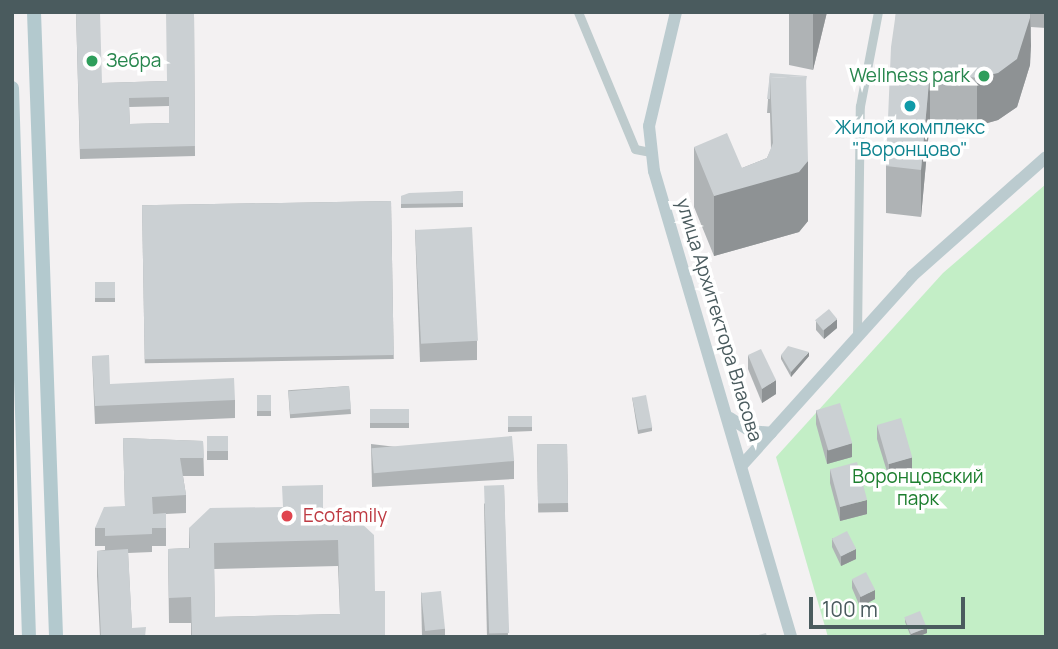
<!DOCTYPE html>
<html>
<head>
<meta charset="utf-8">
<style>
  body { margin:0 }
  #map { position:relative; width:1058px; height:649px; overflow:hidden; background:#f3f1f2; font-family:Manrope,sans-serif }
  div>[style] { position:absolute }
  .green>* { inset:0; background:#c3eec6 }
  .street>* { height:9px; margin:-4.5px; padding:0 4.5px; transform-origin:4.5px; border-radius:4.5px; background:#becbcd }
  .secondary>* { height:12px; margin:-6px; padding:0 6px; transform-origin:6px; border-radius:6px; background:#bbcbcf }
  .primary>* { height:14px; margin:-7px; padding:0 7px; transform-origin:7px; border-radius:7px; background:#b3c9ce }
  .wall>* { inset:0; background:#afb3b5; transform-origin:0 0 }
  .shaded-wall>* { inset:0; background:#8e9294 }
  .building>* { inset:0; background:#cbd0d3; transform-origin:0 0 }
  .dots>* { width:19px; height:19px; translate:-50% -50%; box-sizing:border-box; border:4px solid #fff; border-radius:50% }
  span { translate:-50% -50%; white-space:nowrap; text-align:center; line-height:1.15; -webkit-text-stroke:7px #fff; paint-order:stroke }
  .leisure-label { font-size:19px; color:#27864d }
  .left { translate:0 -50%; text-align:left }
  .right { translate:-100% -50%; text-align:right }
  .culture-label { font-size:19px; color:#0d838f }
  .street-label { font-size:19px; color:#4a5b5e }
  .park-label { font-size:19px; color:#1c7e2e }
  .health-label { font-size:19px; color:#be3a42 }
  .frame { position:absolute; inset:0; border:14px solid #4a5b5e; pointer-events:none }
  .scale { position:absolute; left:809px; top:597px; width:156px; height:32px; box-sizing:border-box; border:4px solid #4a5b5e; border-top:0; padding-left:9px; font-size:21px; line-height:24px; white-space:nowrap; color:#4a5b5e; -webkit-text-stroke:5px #fff; paint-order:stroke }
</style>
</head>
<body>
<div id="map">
  <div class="green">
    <div style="clip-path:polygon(1046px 184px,1046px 637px,828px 637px,776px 457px,943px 273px)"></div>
  </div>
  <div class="street">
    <div style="left:578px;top:12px;width:148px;rotate:67.4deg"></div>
    <div style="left:635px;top:149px;width:16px;rotate:11deg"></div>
    <div style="left:857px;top:336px;width:230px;rotate:-89.3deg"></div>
    <div style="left:860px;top:106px;width:96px;rotate:-79.2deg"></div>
  </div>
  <div class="secondary">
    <div style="left:676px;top:12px;width:117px;rotate:103.3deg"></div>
    <div style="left:649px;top:126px;width:45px;rotate:83.7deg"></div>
    <div style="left:654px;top:171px;width:486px;rotate:73.6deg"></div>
    <div style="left:730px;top:418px;width:24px;rotate:33deg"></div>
    <div style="left:750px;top:431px;width:21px;rotate:5deg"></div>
    <div style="left:743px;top:464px;width:253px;rotate:-48deg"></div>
    <div style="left:912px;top:276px;width:179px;rotate:-41.6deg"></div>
  </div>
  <div class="primary">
    <div style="left:34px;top:12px;width:625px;rotate:87.98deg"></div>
    <div style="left:12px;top:88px;width:549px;rotate:88.23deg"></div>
  </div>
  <div class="wall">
    <div style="clip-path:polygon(evenodd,76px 12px,102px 83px,167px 81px,194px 12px,195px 156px,80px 159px,76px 12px,169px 106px,169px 123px,130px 124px,129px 107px,169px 106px)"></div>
    <div style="clip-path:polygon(789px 12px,827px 12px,813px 70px,789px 65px)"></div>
    <div style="clip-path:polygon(896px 12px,1046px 12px,1046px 28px,1031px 27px,1030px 65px,1017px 107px,998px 120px,977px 126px,930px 119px,921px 217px,886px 213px,886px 166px)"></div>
    <div style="clip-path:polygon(770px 73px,808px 221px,799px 232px,714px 256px,694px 207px,694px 147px,742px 168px,767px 158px,771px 149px,770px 113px,767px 113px)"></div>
    <div style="clip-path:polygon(463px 191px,463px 207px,401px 208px,401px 196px)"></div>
    <div style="left:391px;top:201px;width:158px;height:249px;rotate:89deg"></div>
    <div style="clip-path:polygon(415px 229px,477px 341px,477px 360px,420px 362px)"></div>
    <div style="left:95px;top:282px;width:20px;height:20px"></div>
    <div style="clip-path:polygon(816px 321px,837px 328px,824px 339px,816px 330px)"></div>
    <div style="clip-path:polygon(748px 355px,776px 394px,762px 403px,748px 369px)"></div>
    <div style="clip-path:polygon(781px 355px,809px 356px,791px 377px,781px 359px)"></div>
    <div style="clip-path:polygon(92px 356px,110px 384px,235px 400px,235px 418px,95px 424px)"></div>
    <div style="left:349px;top:386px;width:28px;height:61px;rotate:86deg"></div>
    <div style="left:257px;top:395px;width:14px;height:21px"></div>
    <div style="clip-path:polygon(632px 397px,652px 427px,652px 431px,638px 434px)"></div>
    <div style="left:409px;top:409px;width:19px;height:39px;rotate:90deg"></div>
    <div style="clip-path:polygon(816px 410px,852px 457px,827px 464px,816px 424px)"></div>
    <div style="clip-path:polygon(508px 418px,532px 427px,532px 431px,508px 432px)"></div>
    <div style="clip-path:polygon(877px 425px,912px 471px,889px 478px,877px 439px)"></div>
    <div style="left:207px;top:436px;width:21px;height:24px"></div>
    <div style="clip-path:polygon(123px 438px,203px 441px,204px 476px,183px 476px,186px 495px,186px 513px,166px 514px,166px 546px,152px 546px,152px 552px,128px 553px,132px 628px,146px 637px,100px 637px,97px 576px,97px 551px,105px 550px,105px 546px,95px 546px,95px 528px,125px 506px)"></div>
    <div style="clip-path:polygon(371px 444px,514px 461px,514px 479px,372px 487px)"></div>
    <div style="left:567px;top:444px;width:68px;height:30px;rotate:89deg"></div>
    <div style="clip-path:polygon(830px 469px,867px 514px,840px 521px,830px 483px)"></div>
    <div style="clip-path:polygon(504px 485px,508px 637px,487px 637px,484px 504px)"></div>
    <div style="clip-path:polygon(evenodd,323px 510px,375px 591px,385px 637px,191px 637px,191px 623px,169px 623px,168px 549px,189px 548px,189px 528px,323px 510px,338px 566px,340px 614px,215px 617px,214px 569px,338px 566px)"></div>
    <div style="clip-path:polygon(832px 538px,856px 559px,841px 566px,832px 547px)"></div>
    <div style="clip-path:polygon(852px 579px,875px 599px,860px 607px,852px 588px)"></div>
    <div style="clip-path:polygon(421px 592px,445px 629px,445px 637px,422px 637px)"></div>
    <div style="clip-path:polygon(905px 618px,927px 633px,917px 637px,911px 637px,905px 622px)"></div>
  </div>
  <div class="shaded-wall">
    <div style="clip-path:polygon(813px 12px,827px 12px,813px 70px)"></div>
    <div style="clip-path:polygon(1030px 12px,1031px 46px,1030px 65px,1017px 107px,998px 120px,977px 126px,977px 78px)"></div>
    <div style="clip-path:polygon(930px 71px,930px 119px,921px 217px,921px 170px)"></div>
    <div style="clip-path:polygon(808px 161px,808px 221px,799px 232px,714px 256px,714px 196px)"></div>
    <div style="clip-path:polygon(837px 319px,837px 328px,824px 339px,824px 330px)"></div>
    <div style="clip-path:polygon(809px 352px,809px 356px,791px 377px,791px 372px)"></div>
    <div style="clip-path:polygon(776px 380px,776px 394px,762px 403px,762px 389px)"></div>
    <div style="clip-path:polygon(852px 443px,852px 457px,827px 464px,827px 450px)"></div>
    <div style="clip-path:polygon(912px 457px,912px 471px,889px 478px,889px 464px)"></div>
    <div style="clip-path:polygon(867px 500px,867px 514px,840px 521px,840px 507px)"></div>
    <div style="clip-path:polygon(856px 549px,856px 559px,841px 566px,841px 556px)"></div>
    <div style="clip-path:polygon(875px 590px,875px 599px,860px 607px,860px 597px)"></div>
    <div style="clip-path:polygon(927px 628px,927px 633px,917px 637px,911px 637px,911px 634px)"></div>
  </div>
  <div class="building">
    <div style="clip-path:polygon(evenodd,76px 12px,100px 12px,102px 83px,167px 81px,166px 12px,194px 12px,195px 146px,80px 149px,76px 12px,169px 97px,169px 123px,130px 124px,129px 98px,169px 97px)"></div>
    <div style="clip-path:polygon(896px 12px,1030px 12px,1030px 18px,1017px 59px,998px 73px,977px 78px,930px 71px,921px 170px,886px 166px,891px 47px)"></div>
    <div style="clip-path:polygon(770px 73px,807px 76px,806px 81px,806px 76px,770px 78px,770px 99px,767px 99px)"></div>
    <div style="clip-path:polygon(806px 76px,808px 161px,799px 172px,714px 196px,694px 147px,727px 133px,742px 168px,767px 158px,773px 143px,770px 78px)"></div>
    <div style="clip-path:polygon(463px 191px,463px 203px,401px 204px,401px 196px,409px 193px)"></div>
    <div style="left:391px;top:201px;width:154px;height:249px;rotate:89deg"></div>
    <div style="left:472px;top:227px;width:114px;height:57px;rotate:87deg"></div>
    <div style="left:95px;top:282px;width:20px;height:16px"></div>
    <div style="left:829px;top:309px;width:13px;height:18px;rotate:51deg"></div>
    <div style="clip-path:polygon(788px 346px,809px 352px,791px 372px,781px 355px)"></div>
    <div style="clip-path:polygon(761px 349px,776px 380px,762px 389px,748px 355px)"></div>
    <div style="clip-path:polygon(109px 355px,110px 384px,234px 378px,235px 400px,95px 406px,92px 356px)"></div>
    <div style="left:349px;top:386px;width:23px;height:61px;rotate:85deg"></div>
    <div style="left:257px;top:395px;width:14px;height:16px"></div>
    <div style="left:646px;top:395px;width:33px;height:14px;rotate:79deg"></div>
    <div style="left:840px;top:403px;width:42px;height:25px;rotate:73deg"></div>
    <div style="left:409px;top:409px;width:14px;height:39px;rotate:90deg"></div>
    <div style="left:532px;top:416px;width:11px;height:24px;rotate:90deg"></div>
    <div style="left:901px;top:418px;width:41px;height:25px;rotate:74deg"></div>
    <div style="left:207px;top:436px;width:21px;height:15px"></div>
    <div style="left:512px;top:436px;width:25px;height:141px;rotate:85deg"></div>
    <div style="clip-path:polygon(123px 438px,203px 441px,204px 458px,180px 458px,186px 495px,152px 497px,153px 514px,166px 513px,166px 528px,152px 528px,152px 534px,105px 536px,105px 528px,95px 528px,104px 507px,125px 506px)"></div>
    <div style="left:567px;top:444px;width:59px;height:30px;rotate:89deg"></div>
    <div style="left:857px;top:462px;width:39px;height:28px;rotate:75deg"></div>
    <div style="clip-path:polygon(evenodd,323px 485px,323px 510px,347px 510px,374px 535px,375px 591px,385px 591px,385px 637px,192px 637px,191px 597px,169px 598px,168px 549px,190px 548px,189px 528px,210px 508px,283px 507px,282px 486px,323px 485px,338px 540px,340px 614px,215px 617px,214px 543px,338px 540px)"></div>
    <div style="left:504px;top:485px;width:148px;height:20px;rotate:88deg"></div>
    <div style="left:847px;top:531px;width:20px;height:17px;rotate:63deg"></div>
    <div style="clip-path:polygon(128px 549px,132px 628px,146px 627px,145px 637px,101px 637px,97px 551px)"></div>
    <div style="left:866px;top:572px;width:20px;height:16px;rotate:63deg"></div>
    <div style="left:441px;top:591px;width:38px;height:20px;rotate:84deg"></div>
    <div style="left:920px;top:611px;width:18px;height:17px;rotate:68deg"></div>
    <div style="clip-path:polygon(766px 633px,767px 637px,755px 637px,755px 636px)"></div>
  </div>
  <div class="dots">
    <div style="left:92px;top:61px;background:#2e9e5b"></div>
    <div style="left:984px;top:76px;background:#2e9e5b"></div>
    <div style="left:910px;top:106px;background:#0f9aa8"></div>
    <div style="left:287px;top:516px;background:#e0444e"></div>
  </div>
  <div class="leisure-label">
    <span class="left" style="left:106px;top:61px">Зебра</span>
    <span class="right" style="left:970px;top:76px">Wellness park</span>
  </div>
  <div class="culture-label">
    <span style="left:910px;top:139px">Жилой комплекс<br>"Воронцово"</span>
  </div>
  <div class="street-label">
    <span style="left:719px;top:320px;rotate:73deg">улица Архитектора Власова</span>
  </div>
  <div class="park-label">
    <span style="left:918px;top:488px">Воронцовский<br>парк</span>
  </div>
  <div class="health-label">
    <span class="left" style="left:303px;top:516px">Ecofamily</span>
  </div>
  <div class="frame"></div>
  <div class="scale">100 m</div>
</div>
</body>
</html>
